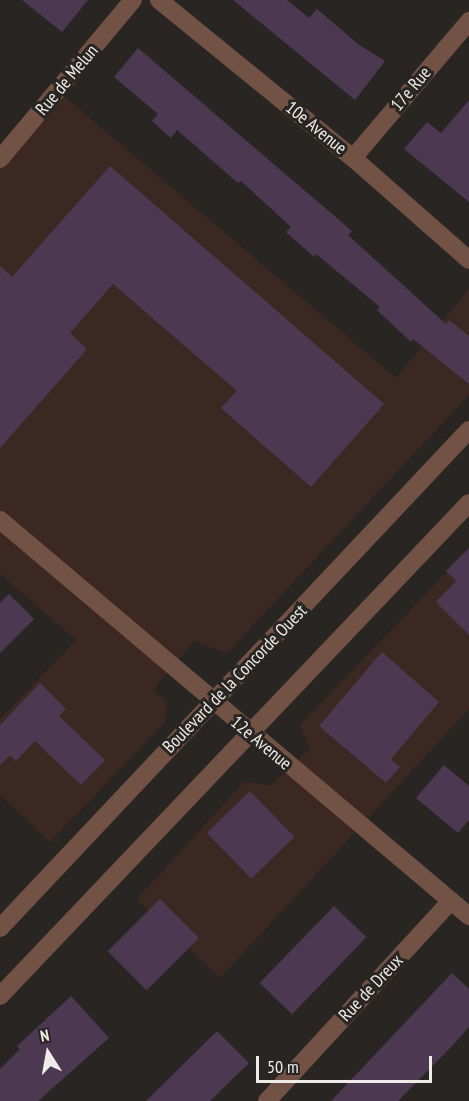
<!DOCTYPE html>
<html>
<head>
<meta charset="utf-8">
<style>
  body { margin:0 }
  #map { position:relative; width:469px; height:1101px; overflow:hidden; background:#292522; font-family:"PT Sans Narrow",sans-serif }
  div>[style] { position:absolute }
  .commercial>* { inset:0; background:#3b2822 }
  .building>* { inset:0; background:#4c3951; transform-origin:0 0 }
  .minor>* { height:18px; margin:-9px; padding:0 9px; transform-origin:9px; border-radius:9px; background:#725244 }
  span { translate:-50% -50%; white-space:nowrap; text-align:center; line-height:1.15; -webkit-text-stroke:6px #292522; paint-order:stroke }
  .street-label { font-size:18px; color:#eeebe9 }
  .north { position:absolute; left:18px; top:1023px; width:60px; height:60px; -webkit-text-stroke:4px #292522; paint-order:stroke; rotate:349deg; font-size:16px; font-weight:700; line-height:24px; text-align:center; color:#eeebe9 }
  .north::after { content:''; display:block; margin:auto; width:21px; height:27px; background:#eeebe9; clip-path:polygon(50% 0,100% 100%,50% 72%,0 100%) }
  .scale { position:absolute; left:256px; top:1056px; width:176px; height:27px; box-sizing:border-box; border:3px solid #eeebe9; border-top:0; padding-left:8px; font-size:18px; line-height:21px; white-space:nowrap; color:#eeebe9; -webkit-text-stroke:4px #292522; paint-order:stroke }
</style>
</head>
<body>
<div id="map">
  <div class="commercial">
    <div style="clip-path:polygon(58px 91px,396px 378px,469px 289px,469px 395px,227px 653px,194px 641px,153px 690px,167px 702px,165px 722px,50px 842px,0 795px,0 719px,76px 640px,0 574px,0 159px)"></div>
    <div style="clip-path:polygon(469px 549px,469px 709px,220px 978px,137px 899px,244px 782px,271px 785px,310px 749px,300px 725px)"></div>
  </div>
  <div class="building">
    <div style="clip-path:polygon(22px 0,88px 0,62px 32px)"></div>
    <div style="clip-path:polygon(233px 0,287px 0,309px 18px,317px 9px,358px 44px,385px 61px,355px 100px)"></div>
    <div style="clip-path:polygon(138px 48px,352px 231px,348px 235px,446px 324px,449px 320px,469px 336px,469px 384px,413px 339px,411px 342px,377px 310px,380px 307px,316px 254px,314px 257px,286px 232px,291px 227px,241px 181px,238px 183px,177px 130px,171px 138px,152px 121px,158px 114px,114px 77px)"></div>
    <div style="clip-path:polygon(469px 100px,469px 202px,404px 149px,427px 122px,441px 133px)"></div>
    <div style="clip-path:polygon(110px 166px,384px 404px,311px 487px,221px 408px,237px 391px,113px 284px,70px 333px,87px 349px,0 448px,0 266px,12px 277px)"></div>
    <div style="clip-path:polygon(469px 548px,469px 635px,436px 602px,456px 581px,446px 571px)"></div>
    <div style="clip-path:polygon(9px 594px,34px 619px,0 653px,0 603px)"></div>
    <div style="clip-path:polygon(382px 652px,439px 702px,391px 759px,400px 767px,386px 783px,319px 726px)"></div>
    <div style="clip-path:polygon(40px 683px,66px 709px,59px 716px,105px 760px,81px 785px,35px 741px,16px 761px,10px 755px,0 765px,0 725px)"></div>
    <div style="clip-path:polygon(444px 765px,469px 786px,469px 820px,458px 833px,416px 798px)"></div>
    <div style="left:250px;top:791px;width:64px;height:60px;rotate:46deg"></div>
    <div style="left:160px;top:899px;width:55px;height:74px;rotate:45deg"></div>
    <div style="left:334px;top:906px;width:45px;height:107px;rotate:44deg"></div>
    <div style="clip-path:polygon(452px 973px,469px 989px,469px 1027px,454px 1044px,398px 1101px,331px 1101px)"></div>
    <div style="clip-path:polygon(71px 996px,109px 1038px,38px 1101px,0 1101px,0 1069px,20px 1049px,17px 1046px)"></div>
    <div style="clip-path:polygon(217px 1031px,249px 1063px,210px 1101px,146px 1101px)"></div>
  </div>
  <div class="minor">
    <div style="left:159px;top:0;width:250px;rotate:39.2deg"></div>
    <div style="left:353px;top:158px;width:154px;rotate:41.3deg"></div>
    <div style="left:353px;top:158px;width:180px;rotate:-49.7deg"></div>
    <div style="left:0;top:159px;width:207px;rotate:-50.1deg"></div>
    <div style="left:0;top:520px;width:614px;rotate:40.18deg"></div>
    <div style="left:0;top:928px;width:684px;rotate:-46.72deg"></div>
    <div style="left:0;top:996px;width:680px;rotate:-46.43deg"></div>
    <div style="left:267px;top:1101px;width:272px;rotate:-47.4deg"></div>
  </div>
  <div class="street-label">
    <span style="left:67px;top:80px;rotate:-50deg">Rue de Melun</span>
    <span style="left:411px;top:89px;rotate:-50deg">17e Rue</span>
    <span style="left:316px;top:128px;rotate:39deg">10e Avenue</span>
    <span style="left:235px;top:679px;rotate:-46deg">Boulevard de la Concorde Ouest</span>
    <span style="left:261px;top:743px;rotate:40deg">12e Avenue</span>
    <span style="left:371px;top:988px;rotate:-47deg">Rue de Dreux</span>
  </div>
  <div class="north">N</div>
  <div class="scale">50 m</div>
</div>
</body>
</html>
